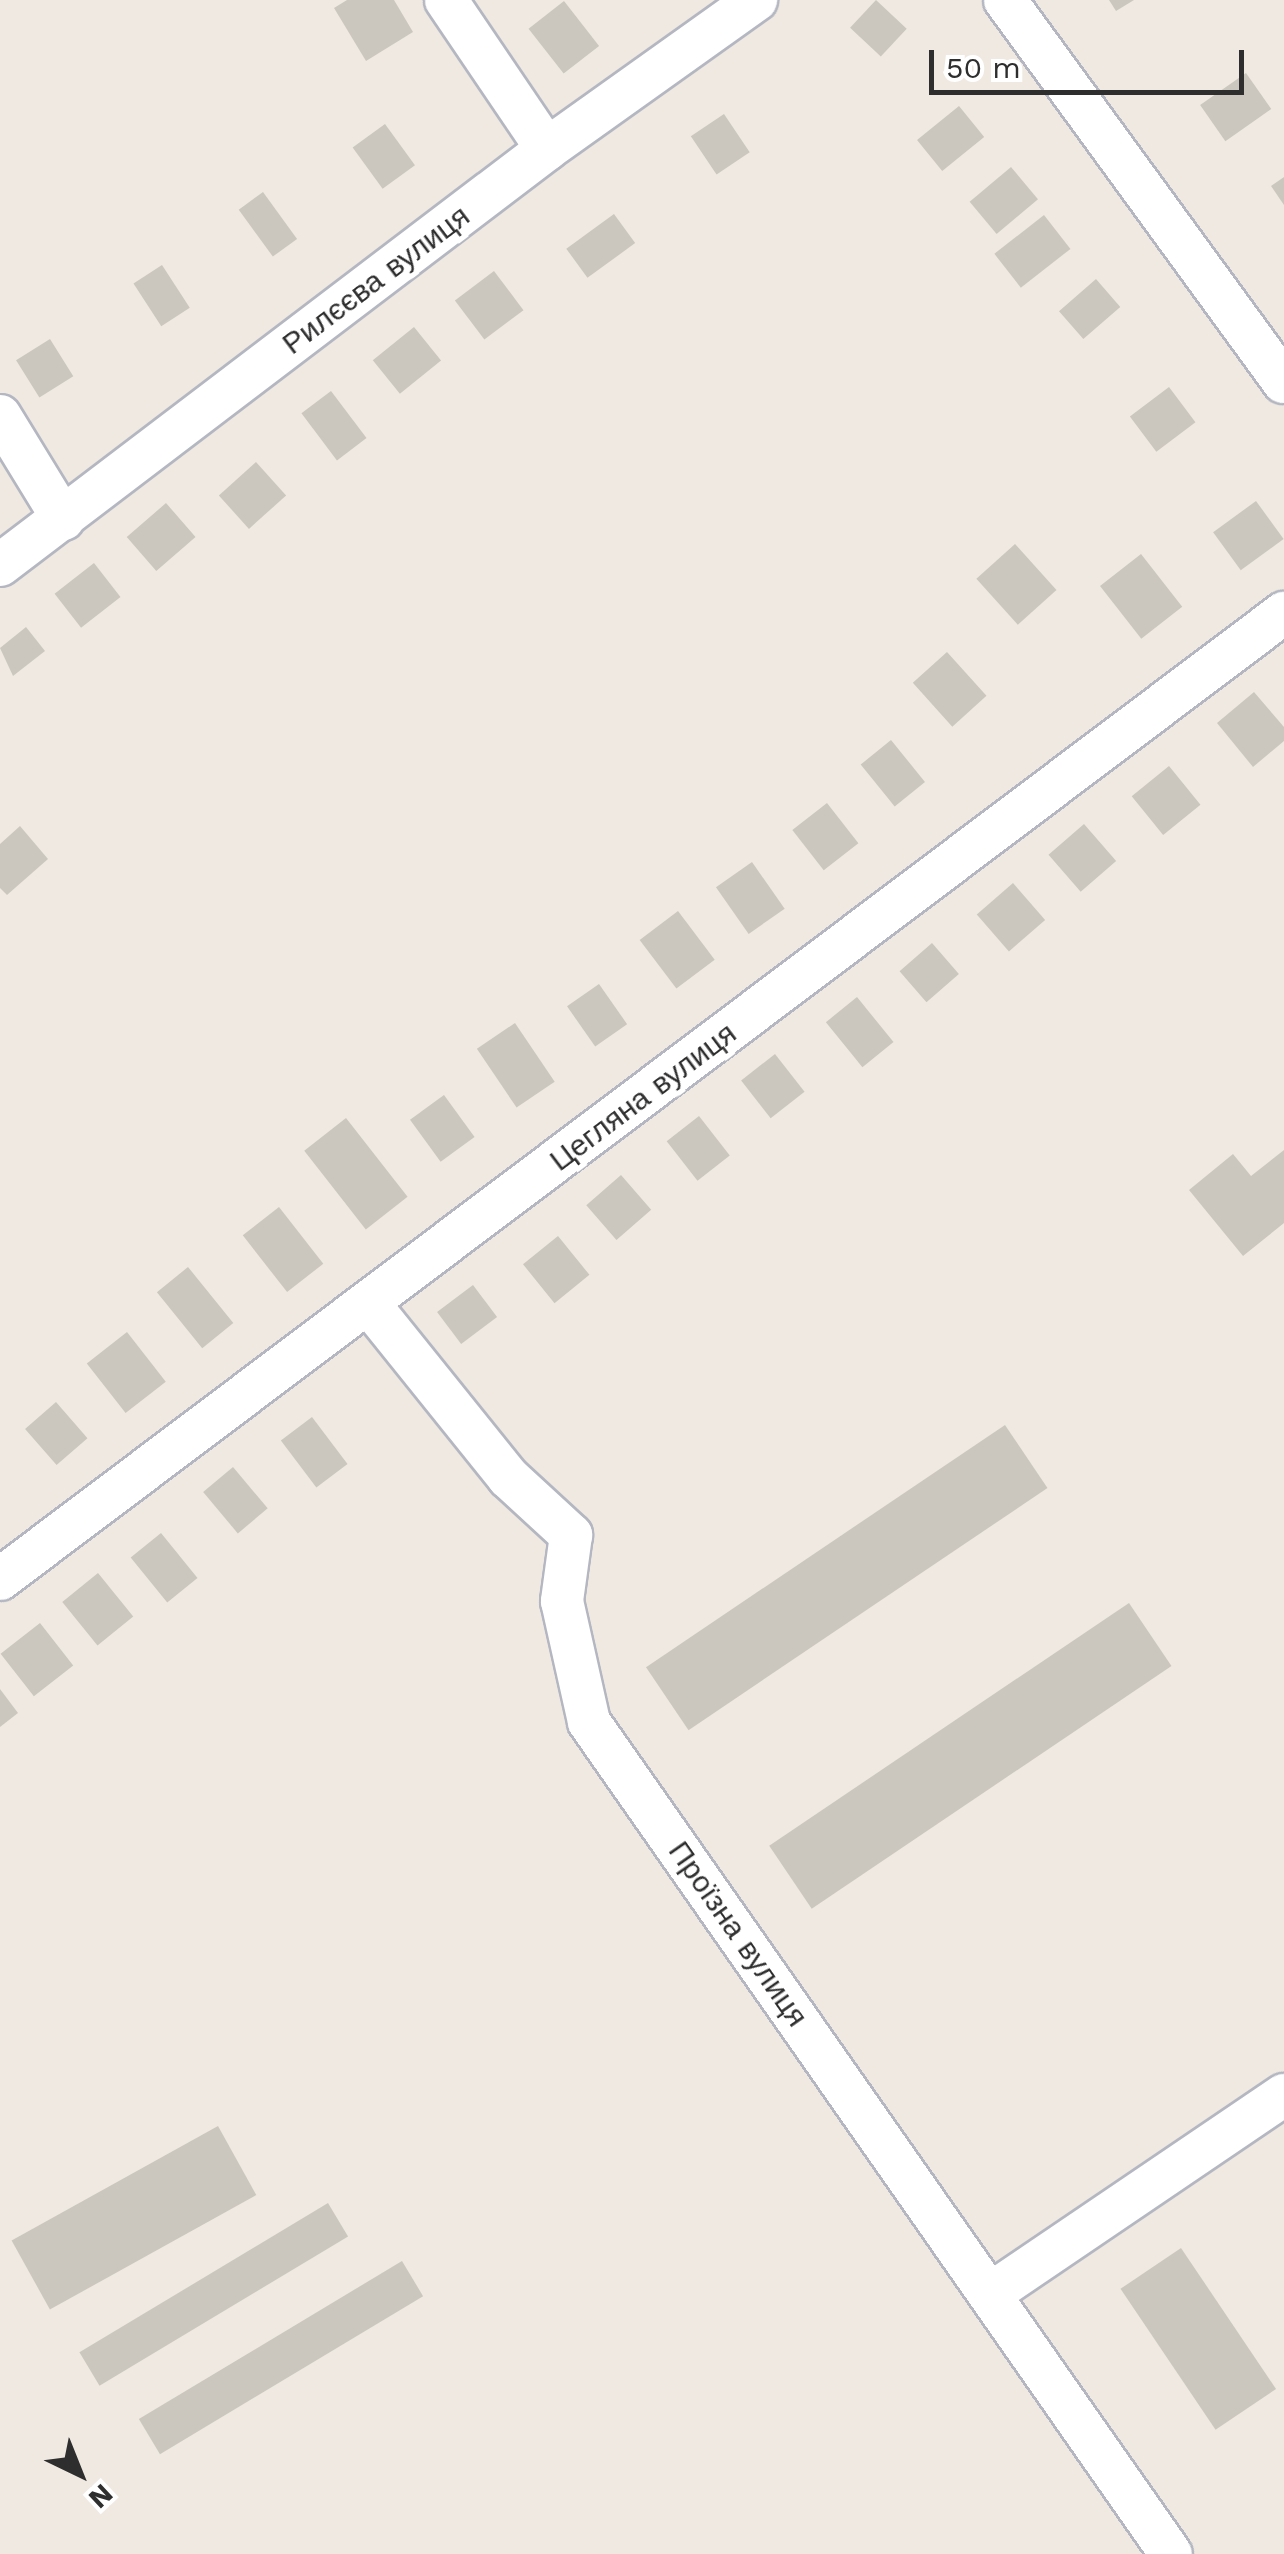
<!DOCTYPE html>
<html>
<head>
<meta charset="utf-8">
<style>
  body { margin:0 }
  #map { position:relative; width:1284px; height:2554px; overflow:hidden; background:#efe9e1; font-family:"Work Sans",sans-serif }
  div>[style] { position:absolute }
  .building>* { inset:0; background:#cbc7bf; transform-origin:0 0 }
  .roads { filter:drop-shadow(2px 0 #b4b7c1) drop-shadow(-2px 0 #b4b7c1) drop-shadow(0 2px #b4b7c1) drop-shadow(0 -2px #b4b7c1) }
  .minor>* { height:42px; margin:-21px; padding:0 21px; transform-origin:21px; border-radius:21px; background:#fff }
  span { translate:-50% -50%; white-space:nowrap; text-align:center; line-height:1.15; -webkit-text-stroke:10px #fff; paint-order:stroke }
  .street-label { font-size:30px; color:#2e2e2e }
  .north { position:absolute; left:30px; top:2424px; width:100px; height:100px; -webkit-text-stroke:8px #fff; paint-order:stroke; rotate:137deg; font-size:28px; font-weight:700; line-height:40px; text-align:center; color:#2e2e2e }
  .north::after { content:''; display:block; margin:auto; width:35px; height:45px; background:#2e2e2e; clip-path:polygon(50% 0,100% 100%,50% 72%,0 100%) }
  .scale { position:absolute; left:929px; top:50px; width:315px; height:45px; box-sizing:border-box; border:5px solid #2e2e2e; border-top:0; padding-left:12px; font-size:30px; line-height:35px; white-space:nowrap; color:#2e2e2e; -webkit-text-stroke:8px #fff; paint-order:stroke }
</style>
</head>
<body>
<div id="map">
  <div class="building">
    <div style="clip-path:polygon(347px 0,394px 0,413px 32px,366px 61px,334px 8px)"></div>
    <div style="left:876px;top:0;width:42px;height:38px;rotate:43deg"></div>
    <div style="clip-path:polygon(1109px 0,1134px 0,1116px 11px)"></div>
    <div style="left:564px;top:1px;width:57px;height:45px;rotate:52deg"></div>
    <div style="left:1246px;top:73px;width:44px;height:56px;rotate:55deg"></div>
    <div style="left:959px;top:106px;width:40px;height:54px;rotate:51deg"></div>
    <div style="left:724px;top:114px;width:46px;height:40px;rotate:56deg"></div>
    <div style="left:385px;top:124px;width:51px;height:40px;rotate:54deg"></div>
    <div style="left:1011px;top:167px;width:42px;height:54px;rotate:50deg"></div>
    <div style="clip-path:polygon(1284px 177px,1284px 205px,1271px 186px)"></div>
    <div style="left:263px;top:192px;width:58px;height:30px;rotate:54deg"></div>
    <div style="left:614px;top:214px;width:36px;height:59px;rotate:54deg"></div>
    <div style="left:1044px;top:215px;width:43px;height:63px;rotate:52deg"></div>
    <div style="left:162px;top:265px;width:51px;height:34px;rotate:57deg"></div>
    <div style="left:494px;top:271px;width:49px;height:49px;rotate:53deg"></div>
    <div style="left:1096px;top:279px;width:37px;height:49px;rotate:49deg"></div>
    <div style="left:414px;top:327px;width:43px;height:53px;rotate:51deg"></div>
    <div style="left:50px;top:339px;width:44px;height:40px;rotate:58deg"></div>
    <div style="left:1169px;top:387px;width:44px;height:49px;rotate:53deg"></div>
    <div style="left:331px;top:391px;width:59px;height:37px;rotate:53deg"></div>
    <div style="left:256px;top:462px;width:45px;height:50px;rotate:48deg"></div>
    <div style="left:1256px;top:501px;width:47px;height:53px;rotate:54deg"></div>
    <div style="left:166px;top:503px;width:45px;height:52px;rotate:49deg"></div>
    <div style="left:1015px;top:544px;width:62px;height:52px;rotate:48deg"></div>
    <div style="left:1141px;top:554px;width:67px;height:52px;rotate:52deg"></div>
    <div style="left:94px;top:563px;width:43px;height:50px;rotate:52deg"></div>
    <div style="clip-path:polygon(26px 627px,45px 651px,13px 676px,0 648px)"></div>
    <div style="left:947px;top:652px;width:59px;height:46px;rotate:48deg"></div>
    <div style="clip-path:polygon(1254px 692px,1284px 727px,1284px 741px,1253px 767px,1217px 723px)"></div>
    <div style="left:891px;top:740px;width:54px;height:39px;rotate:51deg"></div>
    <div style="left:1169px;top:766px;width:50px;height:48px;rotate:51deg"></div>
    <div style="left:827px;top:803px;width:51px;height:44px;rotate:52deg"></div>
    <div style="left:1084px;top:824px;width:49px;height:47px;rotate:49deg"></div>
    <div style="clip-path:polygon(20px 826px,48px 859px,7px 895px,0 888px,0 844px)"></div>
    <div style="left:752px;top:862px;width:57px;height:44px;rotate:55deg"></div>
    <div style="left:1013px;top:883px;width:49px;height:48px;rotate:49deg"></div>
    <div style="left:678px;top:911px;width:61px;height:48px;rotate:53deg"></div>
    <div style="left:932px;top:943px;width:41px;height:43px;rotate:49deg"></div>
    <div style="left:599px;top:984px;width:49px;height:39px;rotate:55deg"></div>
    <div style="left:857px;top:997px;width:58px;height:40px;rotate:51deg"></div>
    <div style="left:515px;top:1023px;width:71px;height:46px;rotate:56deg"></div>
    <div style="left:775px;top:1054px;width:48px;height:43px;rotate:52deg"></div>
    <div style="left:444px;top:1095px;width:52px;height:42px;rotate:54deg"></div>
    <div style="left:699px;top:1116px;width:50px;height:41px;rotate:52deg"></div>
    <div style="left:346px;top:1118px;width:100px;height:53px;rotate:52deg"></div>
    <div style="clip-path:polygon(1284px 1150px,1284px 1223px,1243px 1256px,1189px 1190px,1233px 1154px,1251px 1176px)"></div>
    <div style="left:621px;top:1175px;width:46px;height:46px;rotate:49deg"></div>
    <div style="left:279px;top:1207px;width:72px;height:46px;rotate:52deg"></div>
    <div style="left:558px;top:1236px;width:50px;height:45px;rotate:51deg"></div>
    <div style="left:188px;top:1267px;width:72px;height:40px;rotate:51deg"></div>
    <div style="left:473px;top:1285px;width:40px;height:45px;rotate:53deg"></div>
    <div style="left:127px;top:1332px;width:63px;height:51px;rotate:52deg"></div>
    <div style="left:56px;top:1402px;width:48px;height:41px;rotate:49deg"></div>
    <div style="left:312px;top:1417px;width:59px;height:39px;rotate:53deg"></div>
    <div style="left:1005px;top:1425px;width:76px;height:433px;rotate:56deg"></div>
    <div style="left:233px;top:1467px;width:54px;height:39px;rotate:50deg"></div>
    <div style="left:161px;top:1533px;width:58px;height:39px;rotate:51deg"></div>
    <div style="left:98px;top:1573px;width:56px;height:46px;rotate:51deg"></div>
    <div style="left:1129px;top:1603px;width:76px;height:434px;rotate:56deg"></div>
    <div style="left:40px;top:1623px;width:54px;height:50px;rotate:52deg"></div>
    <div style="clip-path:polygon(0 1689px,18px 1713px,0 1727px)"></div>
    <div style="left:218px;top:2126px;width:79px;height:236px;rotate:61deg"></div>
    <div style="left:328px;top:2203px;width:39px;height:290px;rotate:59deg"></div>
    <div style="left:1181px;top:2248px;width:170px;height:73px;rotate:56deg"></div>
    <div style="left:402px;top:2261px;width:41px;height:307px;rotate:59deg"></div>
  </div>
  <div class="roads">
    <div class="minor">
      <div style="left:446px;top:0;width:180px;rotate:55.9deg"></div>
      <div style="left:1005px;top:0;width:473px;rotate:53.9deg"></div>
      <div style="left:0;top:416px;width:121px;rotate:58.5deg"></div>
      <div style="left:0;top:565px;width:687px;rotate:-37.25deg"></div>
      <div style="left:547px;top:149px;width:257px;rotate:-35.5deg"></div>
      <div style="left:369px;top:1304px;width:222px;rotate:51.2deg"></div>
      <div style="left:508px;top:1477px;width:86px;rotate:42.6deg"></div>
      <div style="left:571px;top:1535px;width:67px;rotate:97.8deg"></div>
      <div style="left:562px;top:1601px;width:124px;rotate:77.4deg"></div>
      <div style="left:589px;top:1722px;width:1015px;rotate:55.03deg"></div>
      <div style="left:0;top:1579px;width:1607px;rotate:-36.96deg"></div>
      <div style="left:990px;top:2294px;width:355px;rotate:-34.1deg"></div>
    </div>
  </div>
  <div class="street-label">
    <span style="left:376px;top:280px;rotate:-37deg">Рилєєва вулиця</span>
    <span style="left:643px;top:1097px;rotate:-37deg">Цегляна вулиця</span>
    <span style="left:738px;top:1934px;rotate:55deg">Проїзна вулиця</span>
  </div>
  <div class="north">N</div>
  <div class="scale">50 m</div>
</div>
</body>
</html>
